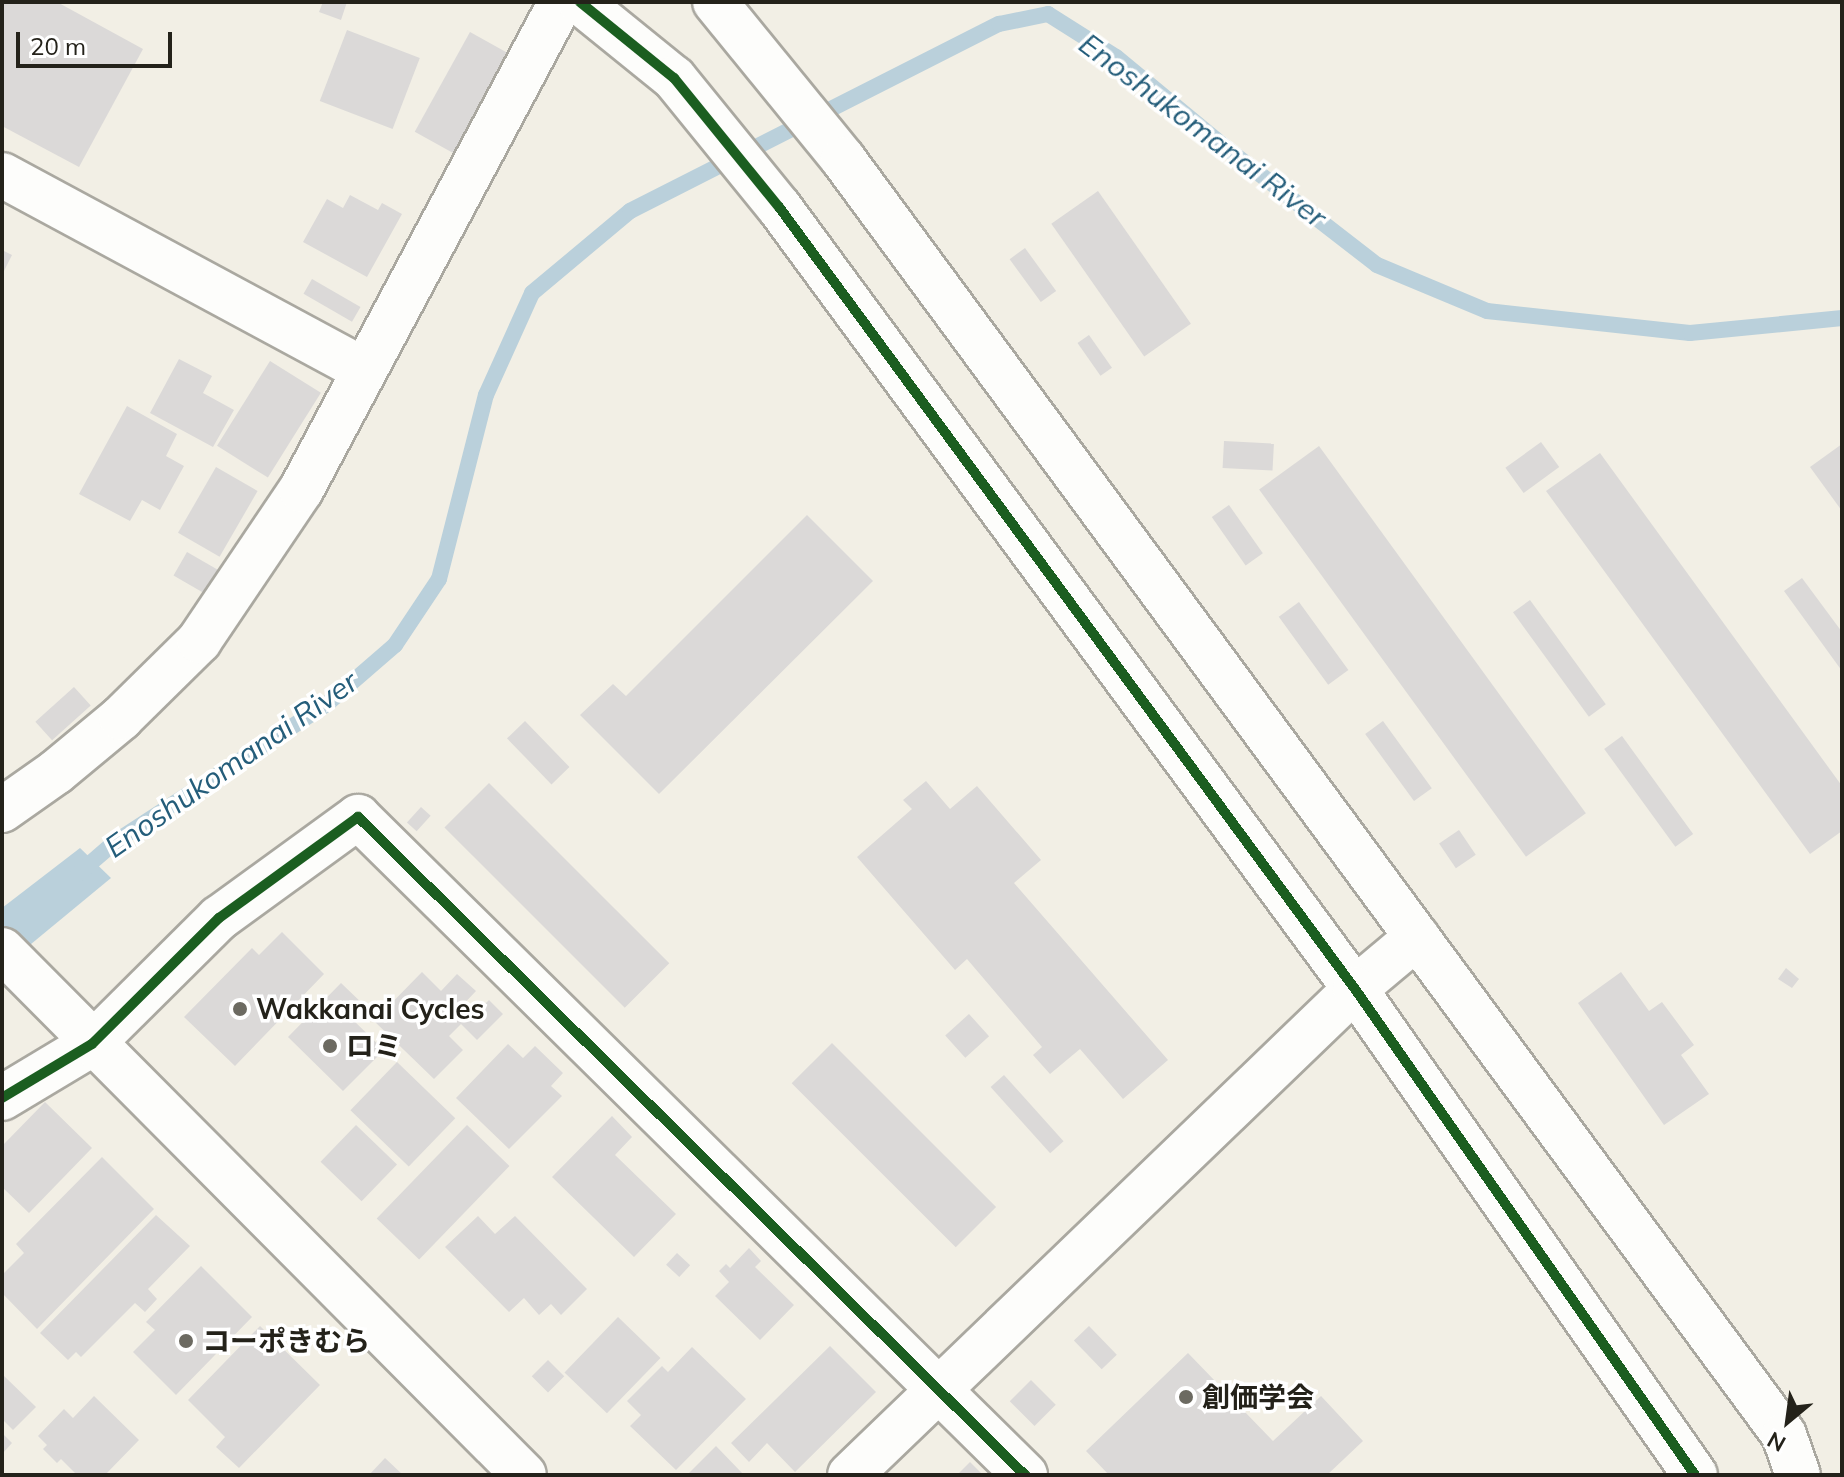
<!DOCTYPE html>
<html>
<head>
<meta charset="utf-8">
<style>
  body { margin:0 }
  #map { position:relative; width:1844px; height:1477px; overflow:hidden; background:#f2efe5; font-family:Mulish,"Noto Sans JP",sans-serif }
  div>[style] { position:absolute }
  .water>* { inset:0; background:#bad0db }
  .stream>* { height:16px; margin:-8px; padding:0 8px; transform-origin:8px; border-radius:8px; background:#bad0db }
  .building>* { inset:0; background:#dbd9d8; transform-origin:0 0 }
  .roads { filter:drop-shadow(2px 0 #aaa8a0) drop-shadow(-2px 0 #aaa8a0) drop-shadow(0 2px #aaa8a0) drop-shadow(0 -2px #aaa8a0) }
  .street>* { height:44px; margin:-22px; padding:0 22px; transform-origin:22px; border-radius:22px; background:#fdfdfb }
  .secondary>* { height:44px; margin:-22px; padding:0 22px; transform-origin:22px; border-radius:22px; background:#fdfdfb }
  .cycleway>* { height:10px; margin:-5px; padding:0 5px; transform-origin:5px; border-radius:5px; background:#1b5e20 }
  .dots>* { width:22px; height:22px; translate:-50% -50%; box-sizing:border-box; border:4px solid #fff; border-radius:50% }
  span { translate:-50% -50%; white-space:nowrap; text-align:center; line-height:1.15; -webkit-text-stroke:7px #fff; paint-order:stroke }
  .poi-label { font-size:28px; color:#24221a; font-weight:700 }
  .left { translate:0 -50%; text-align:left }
  .water-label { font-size:30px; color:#245d7a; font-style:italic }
  .frame { position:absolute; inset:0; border:4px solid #24221a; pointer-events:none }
  .north { position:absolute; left:1748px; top:1381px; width:80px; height:80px; -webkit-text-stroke:6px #fff; paint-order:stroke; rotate:209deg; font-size:22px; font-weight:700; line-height:32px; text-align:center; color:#24221a }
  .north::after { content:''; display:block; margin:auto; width:28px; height:36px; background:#24221a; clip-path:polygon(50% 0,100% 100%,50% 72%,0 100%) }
  .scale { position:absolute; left:16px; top:32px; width:156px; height:36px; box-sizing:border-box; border:4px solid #24221a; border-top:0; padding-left:10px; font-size:24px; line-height:28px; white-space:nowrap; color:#24221a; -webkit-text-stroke:6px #fff; paint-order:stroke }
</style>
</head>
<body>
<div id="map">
  <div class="water">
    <div style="clip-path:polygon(80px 848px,111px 878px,2px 968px,2px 908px)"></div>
  </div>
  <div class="stream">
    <div style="left:78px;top:874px;width:49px;rotate:-40.9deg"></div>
    <div style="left:115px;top:842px;width:254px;rotate:-33.1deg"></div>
    <div style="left:328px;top:703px;width:89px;rotate:-40.9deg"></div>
    <div style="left:395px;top:645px;width:79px;rotate:-56.3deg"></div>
    <div style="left:439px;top:579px;width:190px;rotate:-75.7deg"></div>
    <div style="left:486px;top:395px;width:112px;rotate:-65.7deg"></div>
    <div style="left:532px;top:293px;width:128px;rotate:-39.9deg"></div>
    <div style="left:630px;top:211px;width:414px;rotate:-26.9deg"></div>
    <div style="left:999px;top:24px;width:50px;rotate:-11.5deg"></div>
    <div style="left:1048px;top:14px;width:80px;rotate:32.3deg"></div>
    <div style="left:1116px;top:57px;width:136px;rotate:39.6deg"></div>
    <div style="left:1221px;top:144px;width:197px;rotate:37.8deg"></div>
    <div style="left:1377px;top:265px;width:119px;rotate:22.7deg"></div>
    <div style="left:1487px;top:311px;width:204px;rotate:6.2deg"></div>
    <div style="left:1690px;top:333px;width:153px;rotate:-5.6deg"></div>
  </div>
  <div class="building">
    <div style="clip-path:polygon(2px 2px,57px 2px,143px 49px,79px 167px,2px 126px)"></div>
    <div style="clip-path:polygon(323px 2px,347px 2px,341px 20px,319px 12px)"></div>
    <div style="left:347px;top:30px;width:78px;height:76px;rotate:21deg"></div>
    <div style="left:470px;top:32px;width:47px;height:114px;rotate:29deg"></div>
    <div style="left:1098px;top:191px;width:162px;height:57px;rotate:55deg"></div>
    <div style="clip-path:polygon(350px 195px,378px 210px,382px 203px,402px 214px,367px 277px,303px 242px,327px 199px,343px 208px)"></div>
    <div style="left:1025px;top:248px;width:53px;height:19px;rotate:54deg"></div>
    <div style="clip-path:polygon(2px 250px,12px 255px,2px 275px)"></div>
    <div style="left:312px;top:279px;width:56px;height:17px;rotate:30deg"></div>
    <div style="left:1089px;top:335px;width:40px;height:14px;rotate:55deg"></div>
    <div style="clip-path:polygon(179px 359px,212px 376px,203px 393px,234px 410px,213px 447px,150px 413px)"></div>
    <div style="left:270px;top:361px;width:60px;height:100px;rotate:32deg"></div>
    <div style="clip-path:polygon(127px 406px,177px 434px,166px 456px,184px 466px,160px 510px,142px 500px,130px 521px,79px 494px)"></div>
    <div style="left:1224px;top:441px;width:50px;height:27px;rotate:3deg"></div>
    <div style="left:1541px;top:442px;width:31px;height:44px;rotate:54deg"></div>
    <div style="clip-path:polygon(1842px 444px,1842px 511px,1810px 467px)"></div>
    <div style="left:1319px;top:446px;width:454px;height:74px;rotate:54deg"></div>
    <div style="clip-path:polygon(1600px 453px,1842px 786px,1842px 831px,1810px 854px,1546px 491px)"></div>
    <div style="left:216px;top:467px;width:48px;height:76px;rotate:30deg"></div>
    <div style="left:1229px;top:505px;width:59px;height:21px;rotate:55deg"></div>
    <div style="clip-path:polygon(807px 515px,873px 581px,659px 794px,580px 715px,613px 684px,626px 696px)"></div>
    <div style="left:187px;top:552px;width:38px;height:27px;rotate:30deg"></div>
    <div style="clip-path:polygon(1802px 578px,1842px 632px,1842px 671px,1784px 591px)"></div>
    <div style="left:1530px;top:600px;width:129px;height:21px;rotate:54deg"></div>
    <div style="left:1299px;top:602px;width:84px;height:25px;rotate:54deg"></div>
    <div style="left:74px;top:687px;width:25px;height:52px;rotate:48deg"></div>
    <div style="left:525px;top:721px;width:64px;height:25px;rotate:46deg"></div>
    <div style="left:1383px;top:721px;width:83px;height:22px;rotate:54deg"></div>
    <div style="left:1622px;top:736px;width:121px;height:22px;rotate:54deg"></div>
    <div style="clip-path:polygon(926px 781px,950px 809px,977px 786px,1041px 860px,1014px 883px,1168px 1060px,1123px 1099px,1080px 1049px,1050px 1074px,1033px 1055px,1042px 1047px,967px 959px,955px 970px,857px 857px,912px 809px,903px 800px)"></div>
    <div style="left:489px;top:783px;width:255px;height:63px;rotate:45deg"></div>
    <div style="left:421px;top:807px;width:13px;height:21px;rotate:42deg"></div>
    <div style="left:1459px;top:830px;width:30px;height:24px;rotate:56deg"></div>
    <div style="clip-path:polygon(282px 932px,324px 974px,235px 1066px,184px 1017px,252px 948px,259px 955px)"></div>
    <div style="clip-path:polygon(1786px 968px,1799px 979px,1792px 988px,1778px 979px)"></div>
    <div style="clip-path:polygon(422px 972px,441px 991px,457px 974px,476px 991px,459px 1009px,470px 1019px,489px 1000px,503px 1014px,477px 1040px,461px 1024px,449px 1036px,463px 1050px,434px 1079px,374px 1021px)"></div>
    <div style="clip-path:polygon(1621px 972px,1649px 1011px,1662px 1002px,1694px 1045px,1681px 1055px,1709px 1094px,1664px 1125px,1578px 1003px)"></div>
    <div style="clip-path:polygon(341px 983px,366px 1007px,353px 1020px,384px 1050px,343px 1091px,288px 1037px)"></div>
    <div style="left:969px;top:1014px;width:30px;height:32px;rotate:48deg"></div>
    <div style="left:832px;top:1043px;width:232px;height:57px;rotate:45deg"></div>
    <div style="clip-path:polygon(508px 1044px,523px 1058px,535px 1046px,563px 1073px,551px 1086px,562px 1096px,509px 1149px,456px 1098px)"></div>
    <div style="left:397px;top:1062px;width:81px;height:67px;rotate:44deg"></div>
    <div style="left:1004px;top:1075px;width:89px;height:18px;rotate:48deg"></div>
    <div style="clip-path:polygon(45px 1102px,92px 1148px,29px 1213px,2px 1187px,2px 1146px)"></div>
    <div style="clip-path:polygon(612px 1116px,632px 1137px,615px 1155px,676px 1214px,634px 1257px,552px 1177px)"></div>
    <div style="left:356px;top:1125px;width:57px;height:51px;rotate:44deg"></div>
    <div style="left:467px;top:1125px;width:59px;height:130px;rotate:44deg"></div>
    <div style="clip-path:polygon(102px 1157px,154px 1209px,37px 1329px,2px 1293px,2px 1275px,24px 1253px,16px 1244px)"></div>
    <div style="clip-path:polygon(156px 1215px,190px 1246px,148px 1289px,157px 1299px,145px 1312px,135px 1303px,81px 1357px,76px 1352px,68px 1360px,40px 1333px)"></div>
    <div style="clip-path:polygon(478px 1216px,495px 1234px,515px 1216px,587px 1289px,561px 1315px,551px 1304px,539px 1315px,524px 1298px,509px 1312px,445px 1247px)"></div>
    <div style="clip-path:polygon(749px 1248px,761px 1261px,755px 1267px,794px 1305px,760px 1340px,715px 1296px,729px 1282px,719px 1271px,726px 1264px,730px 1268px)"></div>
    <div style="left:677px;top:1253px;width:18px;height:16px;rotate:43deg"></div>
    <div style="clip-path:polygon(201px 1266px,252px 1317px,176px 1395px,133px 1352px,155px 1330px,146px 1322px)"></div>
    <div style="left:618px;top:1317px;width:59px;height:77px;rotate:44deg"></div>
    <div style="clip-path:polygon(260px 1326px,320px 1385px,239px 1468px,216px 1447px,225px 1437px,188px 1400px)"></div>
    <div style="left:1089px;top:1326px;width:40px;height:21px;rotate:46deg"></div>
    <div style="clip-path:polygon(830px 1346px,876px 1392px,795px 1472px,767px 1443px,749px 1462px,731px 1443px)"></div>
    <div style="clip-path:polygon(692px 1347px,746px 1399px,676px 1470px,630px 1426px,641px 1415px,627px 1401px,662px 1366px,668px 1372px)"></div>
    <div style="clip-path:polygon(1188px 1353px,1273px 1441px,1321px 1396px,1363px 1441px,1327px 1475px,1109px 1475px,1086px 1451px)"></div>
    <div style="left:548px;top:1360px;width:23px;height:23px;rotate:45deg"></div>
    <div style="clip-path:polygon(2px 1374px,36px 1407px,13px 1430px,2px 1419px)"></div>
    <div style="left:1031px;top:1380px;width:35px;height:30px;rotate:45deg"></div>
    <div style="clip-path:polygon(94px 1396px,139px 1440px,105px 1475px,77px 1475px,61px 1459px,57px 1463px,43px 1449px,47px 1445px,38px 1436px,64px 1409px,73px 1418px)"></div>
    <div style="clip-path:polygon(2px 1433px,12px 1443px,2px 1454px)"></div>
    <div style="clip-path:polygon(716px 1446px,744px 1475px,687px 1475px)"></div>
    <div style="clip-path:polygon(385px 1458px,403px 1475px,369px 1475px)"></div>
    <div style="clip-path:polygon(970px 1462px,983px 1475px,957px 1475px)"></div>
  </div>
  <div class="roads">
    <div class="street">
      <div style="left:2px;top:175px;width:411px;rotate:28.3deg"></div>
      <div style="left:2px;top:810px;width:66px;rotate:-35.1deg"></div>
      <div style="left:56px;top:772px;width:85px;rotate:-39.7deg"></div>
      <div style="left:121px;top:718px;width:110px;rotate:-44.6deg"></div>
      <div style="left:199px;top:641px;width:182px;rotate:-56deg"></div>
      <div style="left:301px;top:490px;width:553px;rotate:-61.95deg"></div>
      <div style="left:2px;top:1098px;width:105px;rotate:-31deg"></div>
      <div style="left:92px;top:1044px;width:179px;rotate:-44.8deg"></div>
      <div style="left:219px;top:918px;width:172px;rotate:-36deg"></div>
      <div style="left:358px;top:817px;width:937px;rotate:44.61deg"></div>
      <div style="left:850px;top:1475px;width:701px;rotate:-43.9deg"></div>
      <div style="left:1355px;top:989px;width:81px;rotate:-40deg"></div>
    </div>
    <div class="secondary">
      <div style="left:580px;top:2px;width:121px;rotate:39deg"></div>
      <div style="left:674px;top:78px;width:166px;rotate:50.9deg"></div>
      <div style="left:779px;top:207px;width:971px;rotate:53.63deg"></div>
      <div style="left:1355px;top:989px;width:593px;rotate:55.02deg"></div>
      <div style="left:715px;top:2px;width:203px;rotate:50.8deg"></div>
      <div style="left:843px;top:159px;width:1585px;rotate:53.59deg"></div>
      <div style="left:1784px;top:1435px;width:42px;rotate:70.7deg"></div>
      <div style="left:2px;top:950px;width:740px;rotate:45.16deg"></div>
    </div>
  </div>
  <div class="cycleway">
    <div style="left:580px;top:2px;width:121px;rotate:39deg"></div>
    <div style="left:674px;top:78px;width:166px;rotate:50.9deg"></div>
    <div style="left:779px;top:207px;width:971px;rotate:53.63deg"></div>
    <div style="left:1355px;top:989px;width:593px;rotate:55.02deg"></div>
    <div style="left:2px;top:1098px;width:105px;rotate:-31deg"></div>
    <div style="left:92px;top:1044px;width:179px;rotate:-44.8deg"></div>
    <div style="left:219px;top:918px;width:172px;rotate:-36deg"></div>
    <div style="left:358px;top:817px;width:937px;rotate:44.61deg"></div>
  </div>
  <div class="dots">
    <div style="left:240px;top:1009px;background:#6c6a61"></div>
    <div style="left:330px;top:1046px;background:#6c6a61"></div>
    <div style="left:186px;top:1341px;background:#6c6a61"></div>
    <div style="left:1186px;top:1397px;background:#6c6a61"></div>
  </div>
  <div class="poi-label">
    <span class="left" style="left:256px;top:1009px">Wakkanai Cycles</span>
    <span class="left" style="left:346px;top:1046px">ロミ</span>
    <span class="left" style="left:202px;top:1341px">コーポきむら</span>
    <span class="left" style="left:1202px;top:1397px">創価学会</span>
  </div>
  <div class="water-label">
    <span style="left:1203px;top:130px;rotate:37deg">Enoshukomanai River</span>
    <span style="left:231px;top:764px;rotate:-35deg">Enoshukomanai River</span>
  </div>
  <div class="frame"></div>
  <div class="north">N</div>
  <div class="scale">20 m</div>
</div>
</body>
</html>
